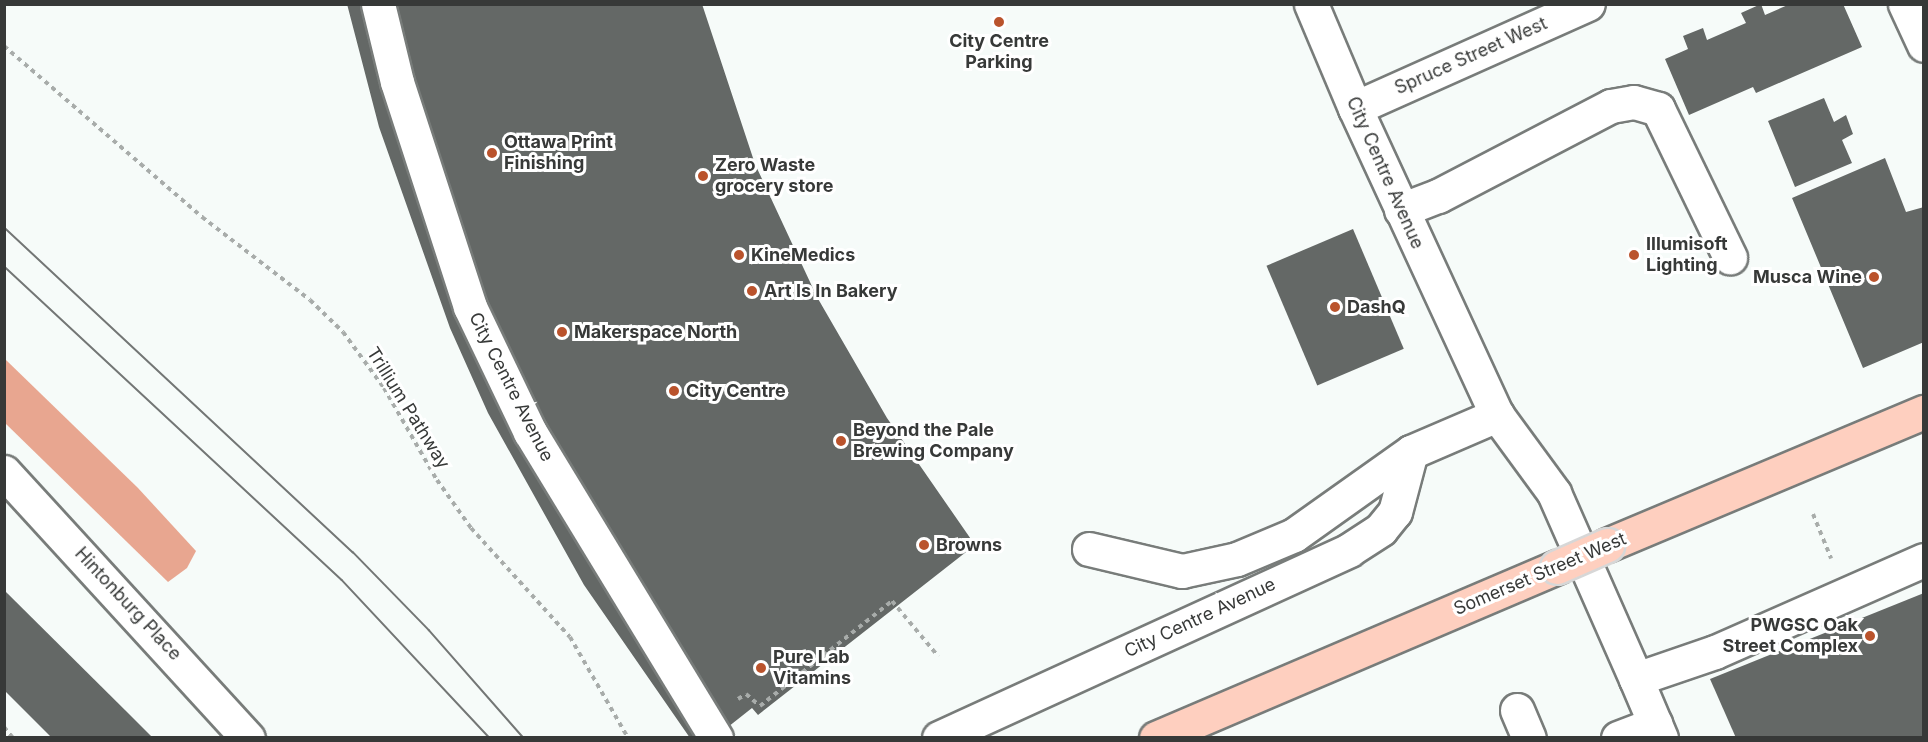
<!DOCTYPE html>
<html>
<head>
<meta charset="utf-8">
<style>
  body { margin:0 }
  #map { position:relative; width:1928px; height:742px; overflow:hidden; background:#f6fbf9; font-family:Inter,sans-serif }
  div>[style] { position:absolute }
  .forest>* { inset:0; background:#e8a690 }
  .building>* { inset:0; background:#646866; transform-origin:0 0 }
  .path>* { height:4px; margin-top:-2px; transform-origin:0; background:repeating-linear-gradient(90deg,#a8acaa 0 4.5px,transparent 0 9px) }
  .roads { filter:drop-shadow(2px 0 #787c7a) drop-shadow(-2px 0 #787c7a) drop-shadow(0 2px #787c7a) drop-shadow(0 -2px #787c7a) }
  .minor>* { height:33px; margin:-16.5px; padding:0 16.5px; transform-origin:16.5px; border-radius:16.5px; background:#fff }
  .major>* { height:33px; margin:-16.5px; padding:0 16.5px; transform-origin:16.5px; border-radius:16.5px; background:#fecfbf }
  .tram>* { height:1.5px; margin:-0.75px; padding:0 0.75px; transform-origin:0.75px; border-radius:0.75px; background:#737675 }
  .bridges { filter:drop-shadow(2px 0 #d7d7d7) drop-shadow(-2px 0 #d7d7d7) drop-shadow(0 2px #d7d7d7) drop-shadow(0 -2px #d7d7d7) }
  .major-bridge>* { height:33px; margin:-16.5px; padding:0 16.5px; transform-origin:16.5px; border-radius:16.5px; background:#fecfbf }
  .dots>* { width:16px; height:16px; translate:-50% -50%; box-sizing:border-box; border:3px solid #fff; border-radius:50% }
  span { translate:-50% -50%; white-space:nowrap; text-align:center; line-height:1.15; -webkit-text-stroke:6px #fff; paint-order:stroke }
  .poi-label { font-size:18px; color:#373938; font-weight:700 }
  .left { translate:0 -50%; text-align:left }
  .right { translate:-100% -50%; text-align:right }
  .street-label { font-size:18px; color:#373938 }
  .frame { position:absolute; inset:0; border:6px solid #373938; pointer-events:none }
</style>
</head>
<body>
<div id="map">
  <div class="forest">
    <div style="clip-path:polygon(5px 359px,138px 488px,196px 551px,187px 568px,168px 582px,5px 423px)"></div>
  </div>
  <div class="building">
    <div style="clip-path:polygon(347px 4px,702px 4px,755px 164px,817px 297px,887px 418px,975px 545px,758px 715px,752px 708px,714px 738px,690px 738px,584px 585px,488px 413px,450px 328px,379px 127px)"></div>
    <div style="clip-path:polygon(1761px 4px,1765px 15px,1790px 4px,1843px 4px,1862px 47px,1756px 93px,1753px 87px,1689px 115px,1665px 59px,1688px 49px,1683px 36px,1703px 28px,1707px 40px,1746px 23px,1741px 13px)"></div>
    <div style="clip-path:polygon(1824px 98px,1834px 122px,1846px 115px,1853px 134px,1842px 140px,1852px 163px,1795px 187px,1768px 121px)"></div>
    <div style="clip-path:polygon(1885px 158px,1906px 212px,1924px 207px,1924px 342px,1863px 368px,1792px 198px)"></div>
    <div style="left:1353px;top:229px;width:130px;height:94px;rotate:67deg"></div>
    <div style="clip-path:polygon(4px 590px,129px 714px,153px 738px,52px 738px,4px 690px)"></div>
    <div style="clip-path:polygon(1924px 593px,1924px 738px,1736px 738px,1710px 679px)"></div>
  </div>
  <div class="path">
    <div style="left:4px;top:46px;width:262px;rotate:40.8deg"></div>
    <div style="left:202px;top:217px;width:136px;rotate:37.5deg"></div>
    <div style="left:310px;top:300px;width:46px;rotate:44.1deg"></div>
    <div style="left:343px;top:332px;width:69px;rotate:53.8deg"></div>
    <div style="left:384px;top:388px;width:106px;rotate:60.1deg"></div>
    <div style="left:437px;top:480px;width:59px;rotate:54.7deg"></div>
    <div style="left:471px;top:528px;width:147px;rotate:47.8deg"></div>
    <div style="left:570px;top:637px;width:116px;rotate:60.1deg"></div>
    <div style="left:1813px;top:514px;width:48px;rotate:67.8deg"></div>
    <div style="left:738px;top:699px;width:9px;rotate:-32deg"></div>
    <div style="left:746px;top:694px;width:18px;rotate:41deg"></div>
    <div style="left:760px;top:706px;width:169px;rotate:-38.5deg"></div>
    <div style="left:892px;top:601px;width:72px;rotate:50.1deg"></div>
    <div style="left:4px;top:727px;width:14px;rotate:51deg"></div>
  </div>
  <div class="roads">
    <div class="minor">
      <div style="left:378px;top:4px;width:80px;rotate:76.3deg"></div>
      <div style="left:397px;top:82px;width:237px;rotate:72deg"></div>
      <div style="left:470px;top:307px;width:139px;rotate:64.4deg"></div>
      <div style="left:530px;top:432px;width:358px;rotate:58.7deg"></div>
      <div style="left:1311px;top:4px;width:113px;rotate:67.1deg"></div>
      <div style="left:1355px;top:108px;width:338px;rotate:65.2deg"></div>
      <div style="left:1497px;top:415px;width:97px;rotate:53.8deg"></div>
      <div style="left:1554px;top:493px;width:203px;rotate:66.2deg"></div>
      <div style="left:1636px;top:679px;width:83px;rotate:-18.9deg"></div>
      <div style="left:1715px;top:652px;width:228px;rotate:-23.8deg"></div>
      <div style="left:1905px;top:4px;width:45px;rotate:65.1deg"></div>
      <div style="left:1355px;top:108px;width:255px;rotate:-24.1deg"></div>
      <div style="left:1401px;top:210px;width:40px;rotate:-21deg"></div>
      <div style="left:1438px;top:196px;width:195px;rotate:-27.5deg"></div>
      <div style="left:1611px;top:106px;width:23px;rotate:-10deg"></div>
      <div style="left:1634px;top:102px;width:25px;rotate:16deg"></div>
      <div style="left:1658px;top:109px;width:165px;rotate:64.1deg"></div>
      <div style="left:4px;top:472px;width:361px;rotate:47.5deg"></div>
      <div style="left:1089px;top:549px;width:96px;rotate:13.3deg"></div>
      <div style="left:1182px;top:571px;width:56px;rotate:-12.3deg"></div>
      <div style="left:1237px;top:559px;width:62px;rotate:-22.8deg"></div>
      <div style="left:1294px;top:535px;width:143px;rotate:-35.4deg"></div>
      <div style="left:1411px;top:452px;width:94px;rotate:-23.3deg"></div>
      <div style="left:1636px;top:679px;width:64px;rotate:67deg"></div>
      <div style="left:1517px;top:710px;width:30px;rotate:67deg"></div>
      <div style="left:939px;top:738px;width:451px;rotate:-24.6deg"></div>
      <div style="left:1349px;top:550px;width:38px;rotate:-33deg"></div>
      <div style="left:1381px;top:529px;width:22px;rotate:-51deg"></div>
      <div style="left:1395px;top:512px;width:62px;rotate:-75.1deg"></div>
      <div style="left:1618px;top:738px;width:40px;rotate:-21deg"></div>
    </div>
    <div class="major">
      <div style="left:1607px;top:545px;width:344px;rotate:-22.8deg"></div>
      <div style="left:1156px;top:738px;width:436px;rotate:-23.1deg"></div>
    </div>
  </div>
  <div class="tram">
    <div style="left:4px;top:227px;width:477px;rotate:43deg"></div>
    <div style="left:353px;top:552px;width:109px;rotate:45.7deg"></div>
    <div style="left:429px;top:630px;width:144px;rotate:48.7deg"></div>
    <div style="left:4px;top:266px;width:461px;rotate:42.9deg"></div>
    <div style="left:342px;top:580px;width:216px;rotate:46.9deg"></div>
  </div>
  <div class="bridges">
    <div class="major-bridge">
      <div style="left:1557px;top:567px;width:55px;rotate:-23.7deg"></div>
    </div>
  </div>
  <div class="dots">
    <div style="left:999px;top:22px;background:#ba532c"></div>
    <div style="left:492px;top:153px;background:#ba532c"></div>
    <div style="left:703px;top:176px;background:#ba532c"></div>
    <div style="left:739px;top:255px;background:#ba532c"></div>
    <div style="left:1634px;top:255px;background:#ba532c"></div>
    <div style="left:1874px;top:277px;background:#ba532c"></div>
    <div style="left:752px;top:291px;background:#ba532c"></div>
    <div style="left:1335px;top:307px;background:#ba532c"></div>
    <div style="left:562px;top:332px;background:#ba532c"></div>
    <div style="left:674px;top:391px;background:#ba532c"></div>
    <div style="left:841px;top:441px;background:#ba532c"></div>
    <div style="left:924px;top:545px;background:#ba532c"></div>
    <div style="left:1870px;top:636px;background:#ba532c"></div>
    <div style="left:761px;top:668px;background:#ba532c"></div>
  </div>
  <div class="poi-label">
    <span style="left:999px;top:52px">City Centre<br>Parking</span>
    <span class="left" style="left:504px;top:153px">Ottawa Print<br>Finishing</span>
    <span class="left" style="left:715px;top:176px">Zero Waste<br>grocery store</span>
    <span class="left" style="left:1646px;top:255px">Illumisoft<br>Lighting</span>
    <span class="left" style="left:751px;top:255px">KineMedics</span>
    <span class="right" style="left:1862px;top:277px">Musca Wine</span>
    <span class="left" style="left:764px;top:291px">Art Is In Bakery</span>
    <span class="left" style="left:1347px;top:307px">DashQ</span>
    <span class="left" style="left:574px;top:332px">Makerspace North</span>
    <span class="left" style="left:686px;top:391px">City Centre</span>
    <span class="left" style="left:853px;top:441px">Beyond the Pale<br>Brewing Company</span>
    <span class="left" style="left:936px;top:545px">Browns</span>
    <span class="right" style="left:1858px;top:636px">PWGSC Oak<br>Street Complex</span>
    <span class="left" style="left:773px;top:668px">Pure Lab<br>Vitamins</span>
  </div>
  <div class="street-label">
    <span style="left:1471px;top:56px;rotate:-24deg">Spruce Street West</span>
    <span style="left:1385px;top:173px;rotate:66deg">City Centre Avenue</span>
    <span style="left:511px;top:387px;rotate:63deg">City Centre Avenue</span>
    <span style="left:408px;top:408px;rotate:58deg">Trillium Pathway</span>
    <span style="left:1540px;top:574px;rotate:-23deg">Somerset Street West</span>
    <span style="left:128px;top:604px;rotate:47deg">Hintonburg Place</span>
    <span style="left:1200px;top:618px;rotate:-25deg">City Centre Avenue</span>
  </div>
  <div class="frame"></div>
</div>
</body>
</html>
